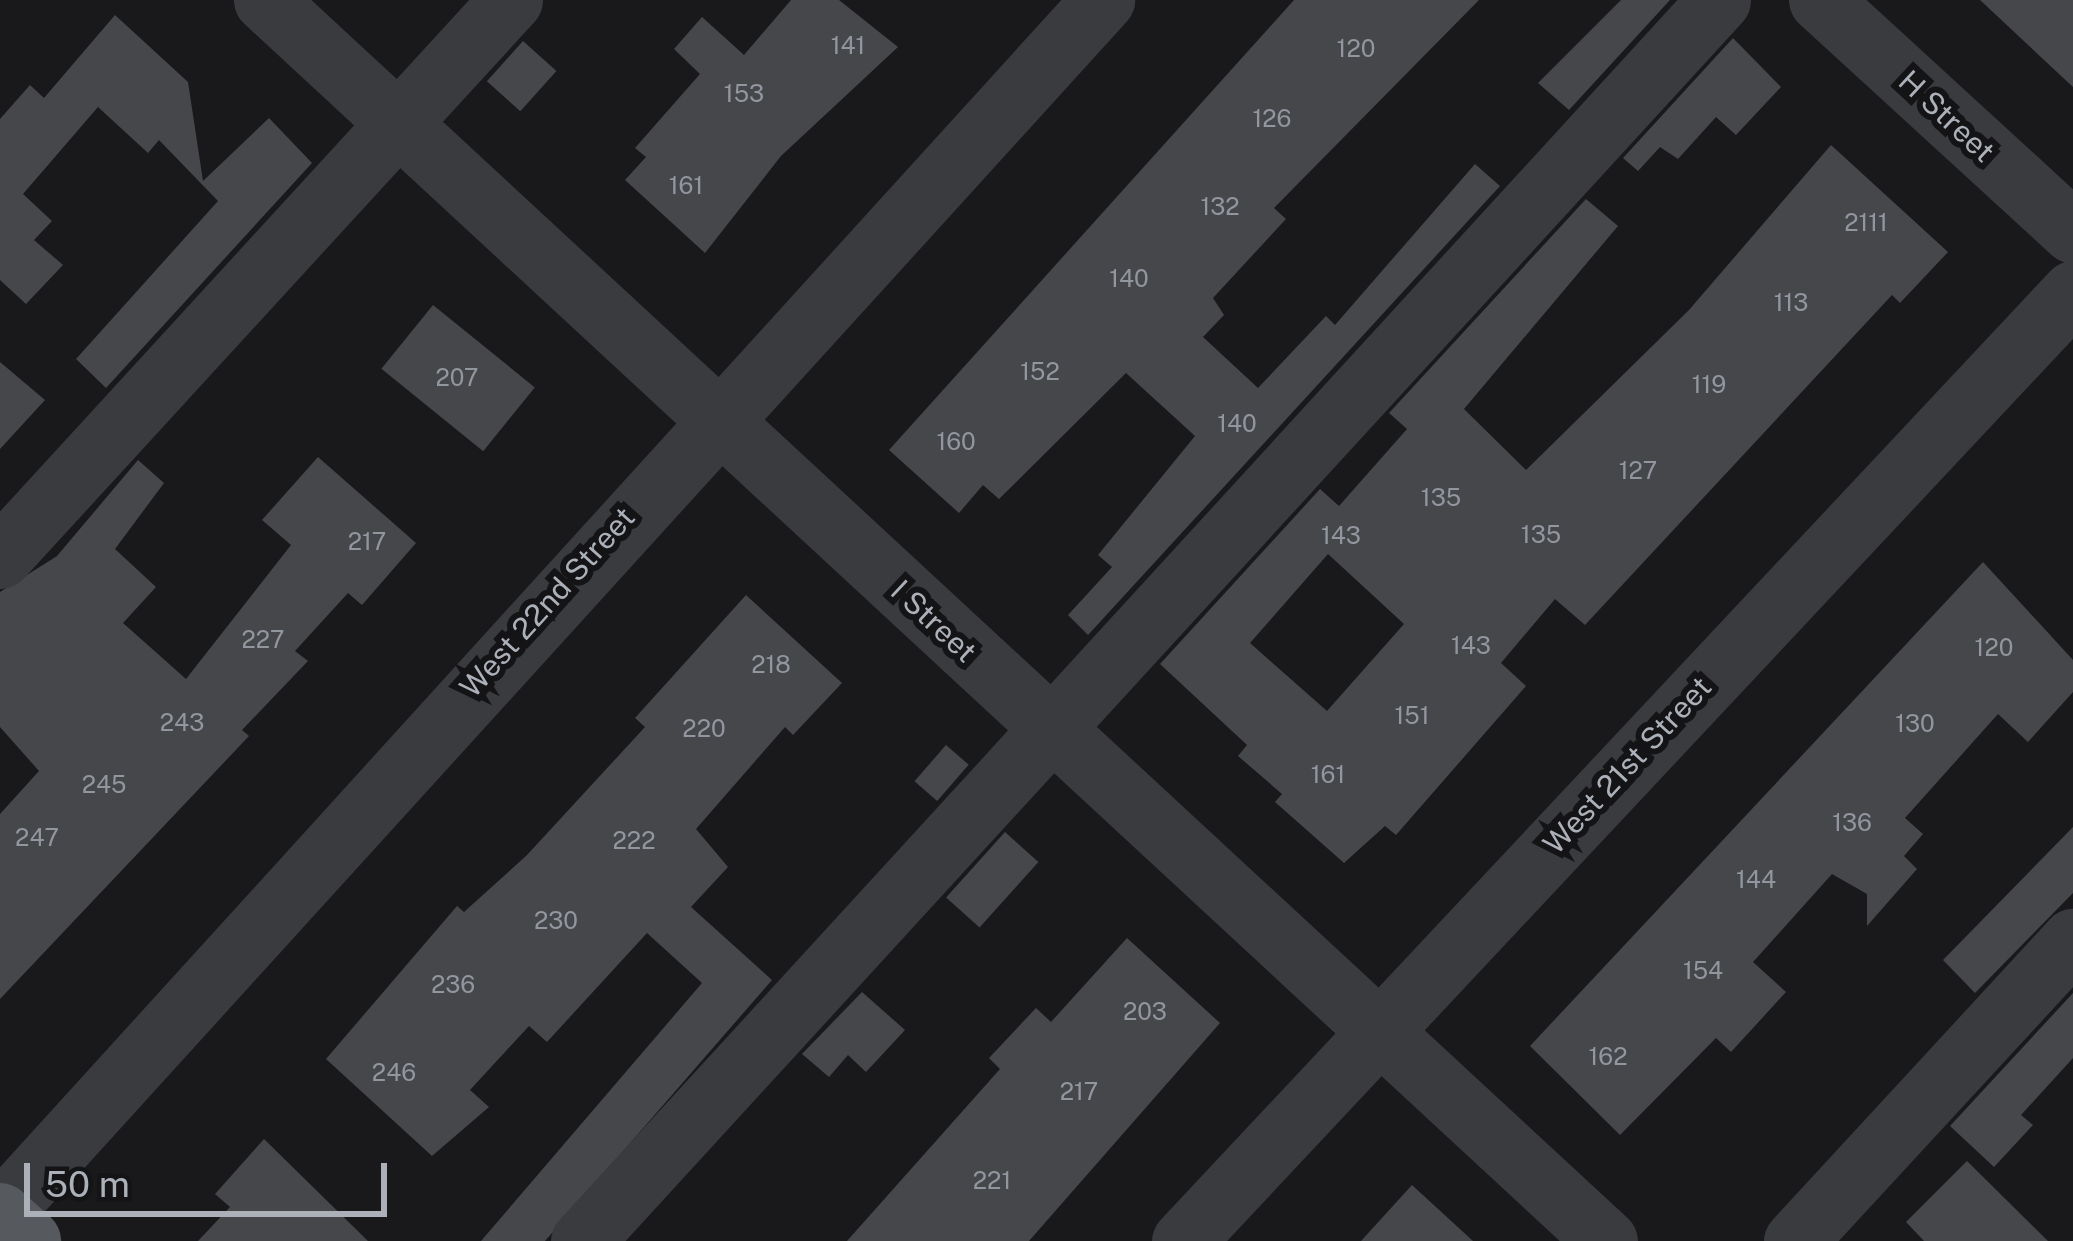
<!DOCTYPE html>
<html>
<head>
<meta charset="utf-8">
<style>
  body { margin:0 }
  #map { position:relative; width:2073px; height:1241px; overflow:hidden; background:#19191b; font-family:"Public Sans",sans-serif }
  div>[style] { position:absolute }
  .building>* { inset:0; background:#46474b; transform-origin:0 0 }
  .minor>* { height:63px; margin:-31.5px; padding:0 31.5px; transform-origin:31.5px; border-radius:31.5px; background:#3a3b3f }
  .major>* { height:66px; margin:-33px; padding:0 33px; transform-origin:33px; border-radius:33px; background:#56595e }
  span { translate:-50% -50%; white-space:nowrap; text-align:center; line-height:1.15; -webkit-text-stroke:12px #141416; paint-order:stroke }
  .number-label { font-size:24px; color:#92969e }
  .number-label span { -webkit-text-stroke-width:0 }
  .street-label { font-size:30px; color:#acb1b9 }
  .scale { position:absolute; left:24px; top:1163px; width:363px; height:54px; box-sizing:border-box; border:6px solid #acb1b9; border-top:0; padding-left:15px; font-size:36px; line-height:42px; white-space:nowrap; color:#acb1b9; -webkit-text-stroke:9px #141416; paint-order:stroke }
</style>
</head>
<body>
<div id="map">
  <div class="building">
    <div style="clip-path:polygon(791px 0,839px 0,898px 47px,781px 156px,705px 253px,625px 180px,646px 157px,635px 148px,700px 74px,674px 49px,702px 17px,744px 55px)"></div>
    <div style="clip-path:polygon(1294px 0,1479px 0,1274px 208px,1286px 219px,1213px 298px,1224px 315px,1203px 337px,1258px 388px,1326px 316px,1335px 325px,1475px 164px,1500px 186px,1088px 635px,1068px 615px,1112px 567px,1098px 555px,1195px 436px,1126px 373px,999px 499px,983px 485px,959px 513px,889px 450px)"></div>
    <div style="clip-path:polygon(1621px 0,1670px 0,1569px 110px,1538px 83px)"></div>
    <div style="clip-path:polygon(1980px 0,2073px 0,2073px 87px)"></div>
    <div style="clip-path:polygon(115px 15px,188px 82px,203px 181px,269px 118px,312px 163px,106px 388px,76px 359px,218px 201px,159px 140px,148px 153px,98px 107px,23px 194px,52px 221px,34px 240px,63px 265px,26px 304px,0 280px,0 119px,30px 85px,44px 98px)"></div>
    <div style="clip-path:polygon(1733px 38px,1781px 87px,1736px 135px,1716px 117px,1678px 159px,1660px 147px,1638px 171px,1623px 158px)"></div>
    <div style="left:523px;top:41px;width:45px;height:54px;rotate:42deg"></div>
    <div style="clip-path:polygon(evenodd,1831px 145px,1948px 252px,1900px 303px,1892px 295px,1585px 625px,1555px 599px,1501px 663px,1526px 686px,1396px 835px,1385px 826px,1344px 863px,1275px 802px,1282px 794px,1238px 756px,1247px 745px,1160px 664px,1320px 489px,1339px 506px,1407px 429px,1389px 413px,1586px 199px,1618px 226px,1464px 409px,1526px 470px,1689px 310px,1831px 145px,1328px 554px,1404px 624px,1327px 711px,1250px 643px,1328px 554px)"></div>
    <div style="left:433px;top:305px;width:131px;height:82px;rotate:39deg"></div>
    <div style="clip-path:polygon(0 362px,45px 400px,0 449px)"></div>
    <div style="clip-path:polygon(318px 457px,416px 543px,362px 605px,348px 593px,295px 651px,308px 661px,242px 730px,249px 736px,0 999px,0 814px,39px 771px,0 727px,0 592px,57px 556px,138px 460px,164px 483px,115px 549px,156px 587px,123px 623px,186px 679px,291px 545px,262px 520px)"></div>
    <div style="clip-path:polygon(1983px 562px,2073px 660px,2073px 692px,2028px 742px,1998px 714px,1905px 818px,1923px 834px,1904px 856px,1917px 869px,1867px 926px,1867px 894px,1832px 874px,1753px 962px,1786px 992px,1731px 1052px,1716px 1038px,1620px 1135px,1530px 1046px)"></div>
    <div style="clip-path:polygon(746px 595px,842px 683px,793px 735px,785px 727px,696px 829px,728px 867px,691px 907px,772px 980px,545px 1241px,481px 1241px,702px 983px,647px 933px,547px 1042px,529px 1026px,470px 1090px,489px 1107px,432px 1156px,326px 1059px,457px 906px,464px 912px,527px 855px,645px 727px,635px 718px)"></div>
    <div style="left:946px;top:745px;width:30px;height:48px;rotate:41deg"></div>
    <div style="clip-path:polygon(2073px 827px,2073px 893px,1975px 993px,1943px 960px)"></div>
    <div style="left:1005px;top:832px;width:45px;height:88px;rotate:42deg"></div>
    <div style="clip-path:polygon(1127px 938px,1220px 1023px,1029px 1241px,847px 1241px,1000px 1069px,989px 1058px,1036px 1008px,1051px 1022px)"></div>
    <div style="clip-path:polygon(862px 992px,905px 1030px,866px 1072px,848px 1055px,829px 1077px,802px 1054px)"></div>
    <div style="clip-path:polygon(2073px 993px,2073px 1058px,2021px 1115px,2033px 1125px,1994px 1167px,1950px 1126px)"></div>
    <div style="clip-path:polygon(264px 1139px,368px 1241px,198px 1241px,230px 1207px,215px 1194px)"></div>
    <div style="clip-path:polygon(1967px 1161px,2048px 1241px,1924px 1241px,1906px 1222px)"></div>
    <div style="clip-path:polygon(1412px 1185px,1473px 1241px,1361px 1241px)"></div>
  </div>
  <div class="minor">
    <div style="left:265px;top:0;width:1827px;rotate:42.78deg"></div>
    <div style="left:1820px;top:0;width:343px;rotate:42.5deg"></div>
    <div style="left:0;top:557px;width:756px;rotate:-47.47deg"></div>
    <div style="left:0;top:1213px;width:1640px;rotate:-47.72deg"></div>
    <div style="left:582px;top:1241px;width:1683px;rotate:-47.5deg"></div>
    <div style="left:1183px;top:1241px;width:1301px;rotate:-46.84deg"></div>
    <div style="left:1795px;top:1241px;width:410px;rotate:-47.3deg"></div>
  </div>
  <div class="major">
    <div style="left:0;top:1216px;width:38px;rotate:42deg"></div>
  </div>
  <div class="number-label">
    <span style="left:848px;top:46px">141</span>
    <span style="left:1356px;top:49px">120</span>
    <span style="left:744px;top:94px">153</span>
    <span style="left:1272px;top:119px">126</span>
    <span style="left:686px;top:186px">161</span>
    <span style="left:1220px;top:207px">132</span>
    <span style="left:1866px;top:223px">2111</span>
    <span style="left:1129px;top:279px">140</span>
    <span style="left:1791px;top:303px">113</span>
    <span style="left:1040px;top:372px">152</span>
    <span style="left:457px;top:378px">207</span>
    <span style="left:1709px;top:385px">119</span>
    <span style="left:1237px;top:424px">140</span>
    <span style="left:956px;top:442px">160</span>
    <span style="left:1638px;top:471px">127</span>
    <span style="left:1441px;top:498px">135</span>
    <span style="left:1541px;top:535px">135</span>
    <span style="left:1341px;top:536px">143</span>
    <span style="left:367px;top:542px">217</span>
    <span style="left:263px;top:640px">227</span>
    <span style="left:1471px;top:646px">143</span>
    <span style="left:1994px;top:648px">120</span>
    <span style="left:771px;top:665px">218</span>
    <span style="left:1412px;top:716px">151</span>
    <span style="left:182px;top:723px">243</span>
    <span style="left:1915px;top:724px">130</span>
    <span style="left:704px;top:729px">220</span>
    <span style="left:1328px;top:775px">161</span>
    <span style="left:104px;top:785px">245</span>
    <span style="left:1852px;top:823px">136</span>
    <span style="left:37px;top:838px">247</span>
    <span style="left:634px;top:841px">222</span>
    <span style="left:1756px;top:880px">144</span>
    <span style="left:556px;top:921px">230</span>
    <span style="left:1703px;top:971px">154</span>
    <span style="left:453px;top:985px">236</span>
    <span style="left:1145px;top:1012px">203</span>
    <span style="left:1608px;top:1057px">162</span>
    <span style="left:394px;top:1073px">246</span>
    <span style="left:1079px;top:1092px">217</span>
    <span style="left:992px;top:1181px">221</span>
  </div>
  <div class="street-label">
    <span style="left:1947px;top:116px;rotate:43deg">H Street</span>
    <span style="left:547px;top:602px;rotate:-48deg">West 22nd Street</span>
    <span style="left:934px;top:621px;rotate:43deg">I Street</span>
    <span style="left:1627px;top:765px;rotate:-47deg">West 21st Street</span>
  </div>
  <div class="scale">50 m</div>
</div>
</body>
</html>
